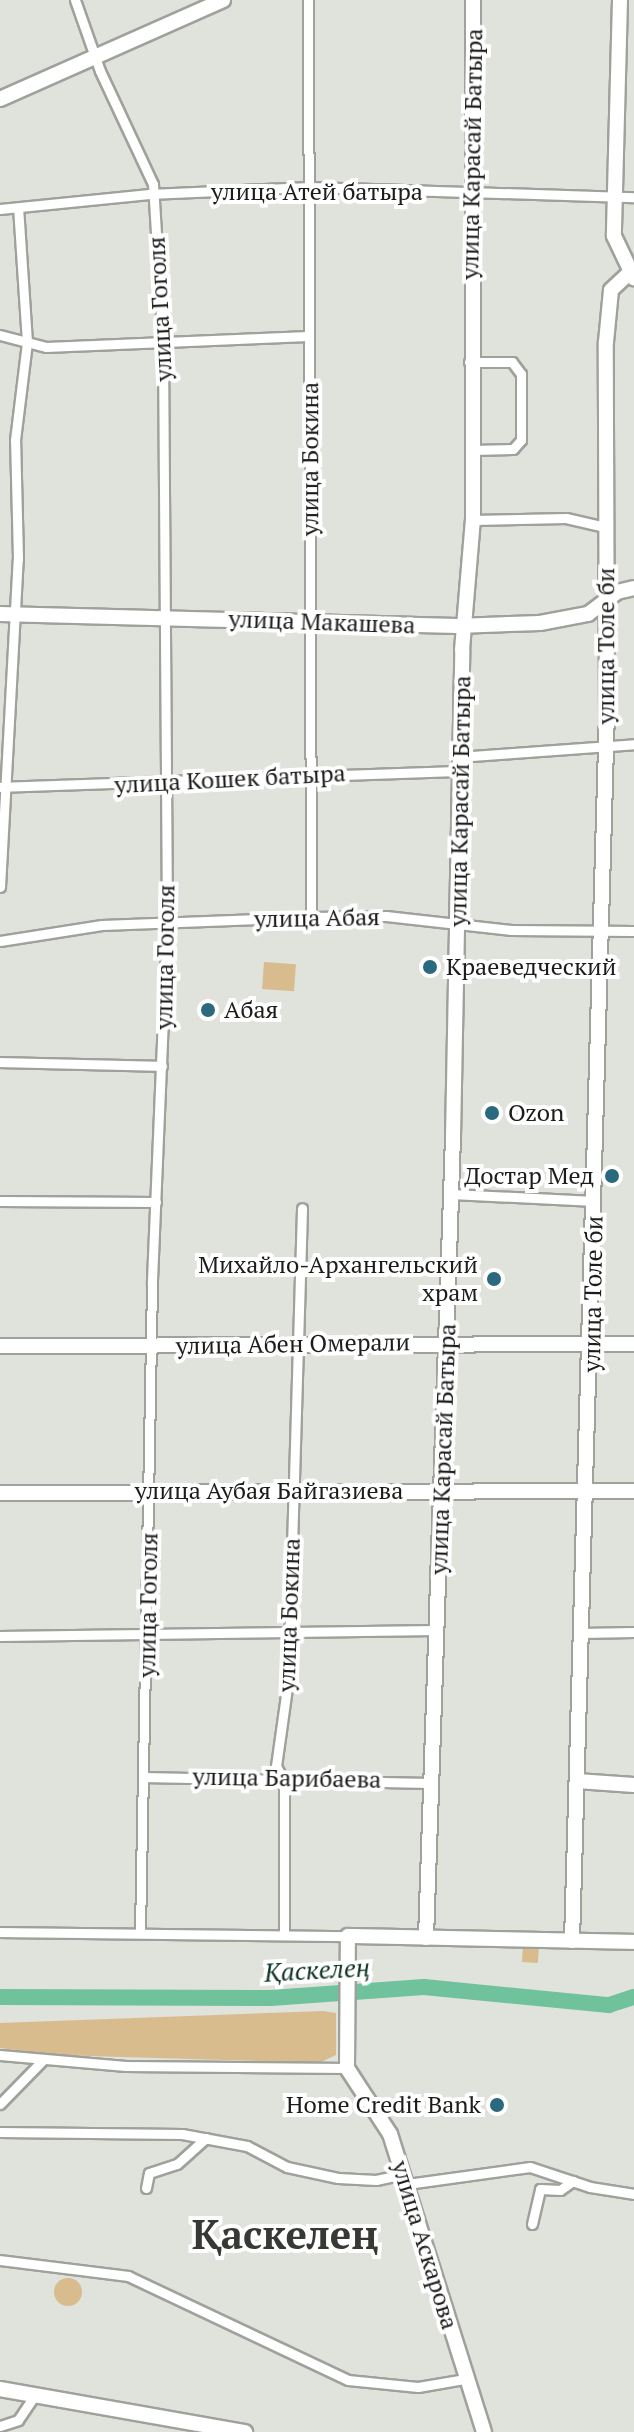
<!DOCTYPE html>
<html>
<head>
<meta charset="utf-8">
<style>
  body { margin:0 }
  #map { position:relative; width:634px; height:2432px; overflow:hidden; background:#e0e2dc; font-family:"PT Serif",serif }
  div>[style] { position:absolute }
  .green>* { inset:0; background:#d8bc8d; transform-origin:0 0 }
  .round { border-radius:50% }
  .river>* { height:16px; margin:-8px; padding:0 8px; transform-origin:8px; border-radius:8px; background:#6fc29b }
  .roads { filter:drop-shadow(2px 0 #9fa19b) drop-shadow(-2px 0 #9fa19b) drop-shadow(0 2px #9fa19b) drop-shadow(0 -2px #9fa19b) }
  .street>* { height:9px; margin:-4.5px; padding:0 4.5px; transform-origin:4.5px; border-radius:4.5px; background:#fff }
  .secondary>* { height:14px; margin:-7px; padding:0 7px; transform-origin:7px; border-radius:7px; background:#fff }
  .dots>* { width:22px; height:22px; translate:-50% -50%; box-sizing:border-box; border:4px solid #fff; border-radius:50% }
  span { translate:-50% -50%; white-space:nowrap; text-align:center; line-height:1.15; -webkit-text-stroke:8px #fff; paint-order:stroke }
  .street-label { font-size:24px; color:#1c1d1b }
  .poi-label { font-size:24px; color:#1c1d1b }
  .left { translate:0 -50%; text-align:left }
  .right { translate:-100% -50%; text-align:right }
  .water-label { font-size:26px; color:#0e3424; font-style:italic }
  .town-label { font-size:40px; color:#373934; font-weight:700 }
</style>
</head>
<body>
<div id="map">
  <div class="green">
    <div style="left:264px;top:962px;width:32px;height:27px;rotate:4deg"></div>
    <div style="left:523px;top:1946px;width:16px;height:16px;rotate:4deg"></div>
    <div style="clip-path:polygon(323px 2011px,336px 2013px,336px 2055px,319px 2063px,56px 2055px,0 2048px,0 2023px)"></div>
    <div class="round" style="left:54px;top:2278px;width:28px;height:28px"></div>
  </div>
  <div class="river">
    <div style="left:0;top:1997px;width:271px;rotate:0.2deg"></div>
    <div style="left:271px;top:1998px;width:153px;rotate:-4.1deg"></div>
    <div style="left:424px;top:1987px;width:186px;rotate:5.6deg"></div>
    <div style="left:609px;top:2005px;width:26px;rotate:-18deg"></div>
  </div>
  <div class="roads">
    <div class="street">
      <div style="left:75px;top:0;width:75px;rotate:70.6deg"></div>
      <div style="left:100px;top:71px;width:125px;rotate:64.9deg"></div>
      <div style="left:153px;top:184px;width:162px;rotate:86.5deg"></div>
      <div style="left:163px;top:346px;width:576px;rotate:89.6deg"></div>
      <div style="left:167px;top:922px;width:362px;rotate:92.4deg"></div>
      <div style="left:152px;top:1284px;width:647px;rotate:91.06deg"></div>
      <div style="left:308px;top:0;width:917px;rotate:89.81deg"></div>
      <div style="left:0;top:209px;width:150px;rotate:-5.7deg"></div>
      <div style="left:149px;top:194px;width:161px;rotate:-2.5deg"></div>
      <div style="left:310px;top:187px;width:324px;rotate:1.8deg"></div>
      <div style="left:0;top:335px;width:48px;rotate:14.6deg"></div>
      <div style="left:46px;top:347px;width:262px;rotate:-2.4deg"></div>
      <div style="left:469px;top:362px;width:43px"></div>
      <div style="left:512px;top:362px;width:15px;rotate:53deg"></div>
      <div style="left:521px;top:374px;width:66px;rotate:90deg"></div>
      <div style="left:521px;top:440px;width:12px;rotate:132deg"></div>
      <div style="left:513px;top:449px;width:41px;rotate:178.6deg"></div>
      <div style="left:473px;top:520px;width:93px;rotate:-1.2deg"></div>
      <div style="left:566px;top:518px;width:40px;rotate:13deg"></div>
      <div style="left:459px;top:757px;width:175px;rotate:-4.2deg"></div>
      <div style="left:0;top:787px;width:460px;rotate:-2deg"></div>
      <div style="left:0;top:887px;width:328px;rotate:-86.9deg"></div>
      <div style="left:18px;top:559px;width:119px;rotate:-91.4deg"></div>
      <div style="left:15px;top:440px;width:99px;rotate:-83deg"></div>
      <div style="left:27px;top:342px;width:134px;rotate:-93.8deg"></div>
      <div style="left:0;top:941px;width:103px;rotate:-8.9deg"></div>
      <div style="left:102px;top:925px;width:209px;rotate:-2.2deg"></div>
      <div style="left:311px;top:917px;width:75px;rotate:-0.8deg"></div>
      <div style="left:386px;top:916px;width:126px;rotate:6.4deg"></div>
      <div style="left:511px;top:930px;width:123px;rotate:0.5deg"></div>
      <div style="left:0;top:1062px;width:162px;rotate:1.4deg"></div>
      <div style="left:451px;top:1194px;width:144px;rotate:2.8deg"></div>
      <div style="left:0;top:1201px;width:156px;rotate:0.4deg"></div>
      <div style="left:580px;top:1633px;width:54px;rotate:-1.1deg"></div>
      <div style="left:0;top:1636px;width:436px;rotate:-0.8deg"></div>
      <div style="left:143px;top:1777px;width:287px;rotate:1.2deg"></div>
      <div style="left:283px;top:1779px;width:15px;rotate:-118deg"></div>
      <div style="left:276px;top:1766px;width:86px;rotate:-82deg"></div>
      <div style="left:288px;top:1681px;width:473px;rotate:-88.3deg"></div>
      <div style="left:0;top:1932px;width:348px;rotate:0.7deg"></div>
      <div style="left:284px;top:1932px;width:153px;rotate:-90deg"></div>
      <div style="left:0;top:2055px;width:126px;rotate:5deg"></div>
      <div style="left:126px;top:2066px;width:221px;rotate:0.5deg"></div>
      <div style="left:0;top:2104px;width:62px;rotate:-45.7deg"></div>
      <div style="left:0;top:2132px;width:182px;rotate:0.6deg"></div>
      <div style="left:182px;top:2134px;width:66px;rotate:10.5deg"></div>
      <div style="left:247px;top:2146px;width:45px;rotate:27.7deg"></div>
      <div style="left:287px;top:2167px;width:52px;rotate:12.2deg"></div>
      <div style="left:338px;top:2178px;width:38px;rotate:3deg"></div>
      <div style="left:376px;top:2180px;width:29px;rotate:-12deg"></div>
      <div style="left:407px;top:2184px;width:124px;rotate:-7.9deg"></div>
      <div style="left:530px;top:2167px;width:63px;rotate:18.4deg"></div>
      <div style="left:590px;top:2187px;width:45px;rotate:9deg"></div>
      <div style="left:146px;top:2188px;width:15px;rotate:-79deg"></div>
      <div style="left:149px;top:2173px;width:29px;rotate:-18deg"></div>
      <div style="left:177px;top:2164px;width:39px;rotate:-42deg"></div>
      <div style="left:532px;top:2224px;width:36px;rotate:-77deg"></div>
      <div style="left:540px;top:2189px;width:20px;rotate:3deg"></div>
      <div style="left:560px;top:2190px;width:16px;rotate:-35deg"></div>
      <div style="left:0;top:2260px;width:129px;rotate:7.1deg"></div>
      <div style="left:128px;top:2276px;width:243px;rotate:25.3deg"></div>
      <div style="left:348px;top:2380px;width:70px;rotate:5.7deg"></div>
      <div style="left:418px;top:2387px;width:48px;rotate:-9.7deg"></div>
      <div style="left:0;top:2426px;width:19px;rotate:-18deg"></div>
      <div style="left:18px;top:2420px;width:30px;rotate:-56deg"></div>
    </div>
    <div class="secondary">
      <div style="left:620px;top:0;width:236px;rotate:91.5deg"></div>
      <div style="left:614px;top:236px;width:47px;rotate:64.5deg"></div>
      <div style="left:0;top:99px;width:244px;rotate:-23.9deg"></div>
      <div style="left:0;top:614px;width:457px;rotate:1.5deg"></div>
      <div style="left:457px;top:626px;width:83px;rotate:-2.1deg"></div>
      <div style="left:540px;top:623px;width:49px;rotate:-10.6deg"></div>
      <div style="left:588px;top:614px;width:36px;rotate:-37deg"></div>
      <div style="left:617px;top:592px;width:17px;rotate:-13deg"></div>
      <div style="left:0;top:1346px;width:634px;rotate:-0.18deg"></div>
      <div style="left:0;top:1493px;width:634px;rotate:-0.18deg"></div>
      <div style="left:577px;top:1781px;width:57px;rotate:4deg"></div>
      <div style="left:426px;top:1938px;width:801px;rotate:-88.07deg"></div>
      <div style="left:453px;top:1137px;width:487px;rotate:-88.9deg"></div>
      <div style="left:462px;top:650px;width:130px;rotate:-85.2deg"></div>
      <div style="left:473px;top:520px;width:520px;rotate:-90deg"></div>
      <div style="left:572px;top:1941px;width:1231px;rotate:-88.37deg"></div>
      <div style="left:607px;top:710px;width:368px;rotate:-90.2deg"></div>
      <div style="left:606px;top:342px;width:52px;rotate:-84.5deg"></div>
      <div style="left:611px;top:290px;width:26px;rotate:-43deg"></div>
      <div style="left:0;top:2389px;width:249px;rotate:10deg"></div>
      <div style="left:484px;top:2432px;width:312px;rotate:-107.5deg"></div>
      <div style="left:390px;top:2134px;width:79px;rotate:-123.1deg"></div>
      <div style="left:347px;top:2068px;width:132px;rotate:-89.6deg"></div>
      <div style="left:348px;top:1936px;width:286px;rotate:1.2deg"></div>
    </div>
  </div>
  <div class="dots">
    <div style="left:430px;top:967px;background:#2a697e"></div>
    <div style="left:208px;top:1010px;background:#2a697e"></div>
    <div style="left:492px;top:1113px;background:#2a697e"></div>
    <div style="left:612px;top:1176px;background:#2a697e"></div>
    <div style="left:494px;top:1279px;background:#2a697e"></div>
    <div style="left:497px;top:2105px;background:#2a697e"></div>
  </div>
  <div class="street-label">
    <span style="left:472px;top:154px;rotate:-89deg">улица Карасай Батыра</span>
    <span style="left:317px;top:192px">улица Атей батыра</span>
    <span style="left:160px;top:309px;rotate:-93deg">улица Гоголя</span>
    <span style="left:310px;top:459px;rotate:-90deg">улица Бокина</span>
    <span style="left:322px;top:622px;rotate:2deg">улица Макашева</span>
    <span style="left:606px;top:646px;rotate:-90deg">улица Толе би</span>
    <span style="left:230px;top:779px;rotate:-3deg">улица Кошек батыра</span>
    <span style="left:460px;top:801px;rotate:-89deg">улица Карасай Батыра</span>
    <span style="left:317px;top:918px;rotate:-1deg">улица Абая</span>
    <span style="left:165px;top:957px;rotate:-89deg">улица Гоголя</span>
    <span style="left:593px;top:1294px;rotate:-89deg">улица Толе би</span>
    <span style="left:293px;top:1344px;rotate:-1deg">улица Абен Омерали</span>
    <span style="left:443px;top:1449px;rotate:-88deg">улица Карасай Батыра</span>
    <span style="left:269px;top:1491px">улица Аубая Байгазиева</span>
    <span style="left:148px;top:1605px;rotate:-89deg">улица Гоголя</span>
    <span style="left:289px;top:1615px;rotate:-88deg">улица Бокина</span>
    <span style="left:287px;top:1778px;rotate:1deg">улица Барибаева</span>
    <span style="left:425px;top:2245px;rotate:73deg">улица Аскарова</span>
  </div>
  <div class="poi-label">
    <span class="left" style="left:446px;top:967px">Краеведческий</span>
    <span class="left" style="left:224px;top:1010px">Абая</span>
    <span class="left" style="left:508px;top:1113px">Ozon</span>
    <span class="right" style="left:594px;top:1176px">Достар Мед</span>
    <span class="right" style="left:478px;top:1279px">Михайло-Архангельский<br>храм</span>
    <span class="right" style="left:481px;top:2105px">Home Credit Bank</span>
  </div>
  <div class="water-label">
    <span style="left:317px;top:1970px;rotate:-3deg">Қаскелең</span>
  </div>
  <div class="town-label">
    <span style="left:285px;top:2234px">Қаскелең</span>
  </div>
</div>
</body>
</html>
